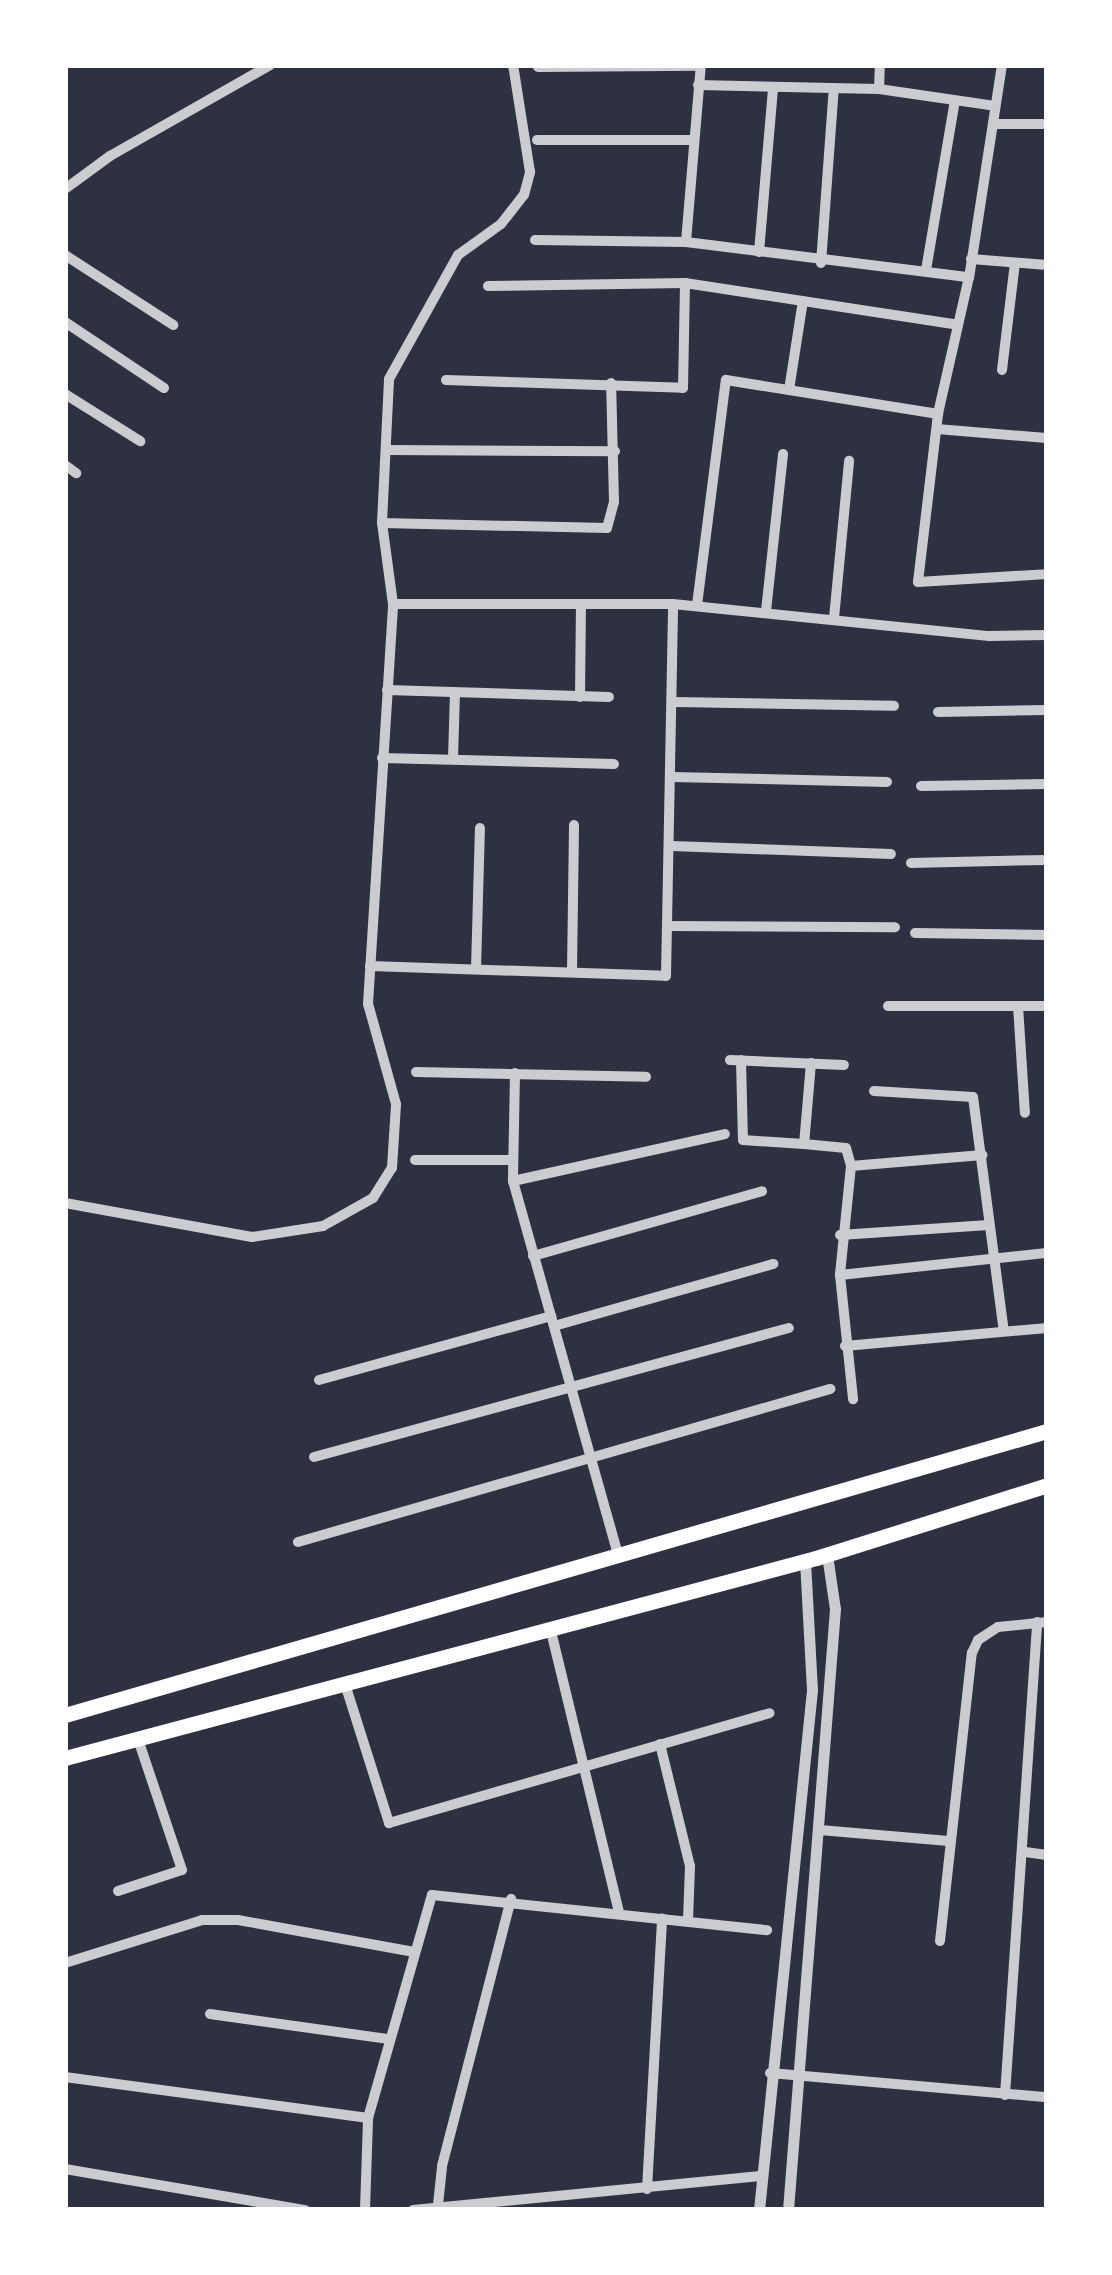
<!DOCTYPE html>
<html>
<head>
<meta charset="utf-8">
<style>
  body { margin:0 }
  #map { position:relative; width:1112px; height:2275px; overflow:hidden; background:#2d3142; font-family:Rubik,sans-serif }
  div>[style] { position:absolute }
  .minor>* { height:10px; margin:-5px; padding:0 5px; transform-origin:5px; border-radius:5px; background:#caccd0 }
  .tertiary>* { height:11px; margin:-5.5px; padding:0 5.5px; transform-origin:5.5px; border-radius:5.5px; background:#caccd0 }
  .primary>* { height:15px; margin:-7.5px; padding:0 7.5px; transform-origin:7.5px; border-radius:7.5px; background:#fff }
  span { translate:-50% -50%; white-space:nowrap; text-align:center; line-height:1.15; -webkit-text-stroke:10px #fff; paint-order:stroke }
  .frame { position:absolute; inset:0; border:68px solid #fff; pointer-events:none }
</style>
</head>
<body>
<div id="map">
  <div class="minor">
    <div style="left:1002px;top:65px;width:215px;rotate:98.8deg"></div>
    <div style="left:969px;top:277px;width:140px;rotate:102.8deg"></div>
    <div style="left:938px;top:414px;width:169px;rotate:96.8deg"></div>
    <div style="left:918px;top:582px;width:129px;rotate:-3.5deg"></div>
    <div style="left:538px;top:67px;width:162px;rotate:-0.4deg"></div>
    <div style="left:698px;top:85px;width:181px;rotate:1.3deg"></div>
    <div style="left:879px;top:89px;width:117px;rotate:8.3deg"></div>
    <div style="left:879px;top:89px;width:24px;rotate:-88deg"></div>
    <div style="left:993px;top:124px;width:54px"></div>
    <div style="left:537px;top:140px;width:156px"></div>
    <div style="left:65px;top:189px;width:56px;rotate:-36.3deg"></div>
    <div style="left:110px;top:156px;width:184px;rotate:-29.6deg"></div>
    <div style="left:535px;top:240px;width:151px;rotate:0.8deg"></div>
    <div style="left:686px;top:242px;width:285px;rotate:7.1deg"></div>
    <div style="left:686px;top:242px;width:178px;rotate:-85.2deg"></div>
    <div style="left:759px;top:252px;width:165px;rotate:-85.1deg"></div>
    <div style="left:65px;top:255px;width:129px;rotate:32.9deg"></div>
    <div style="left:971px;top:259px;width:76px;rotate:4.5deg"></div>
    <div style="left:821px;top:263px;width:175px;rotate:-85.8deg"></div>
    <div style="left:926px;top:270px;width:172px;rotate:-80.3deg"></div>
    <div style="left:488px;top:286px;width:197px;rotate:-0.9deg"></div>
    <div style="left:685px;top:283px;width:276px;rotate:8.7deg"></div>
    <div style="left:65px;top:322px;width:119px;rotate:33.7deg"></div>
    <div style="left:1002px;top:370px;width:108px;rotate:-83.1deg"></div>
    <div style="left:446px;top:380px;width:237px;rotate:1.9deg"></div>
    <div style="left:683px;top:388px;width:105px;rotate:-88.9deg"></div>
    <div style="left:789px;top:390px;width:90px;rotate:-81.1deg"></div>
    <div style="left:65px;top:394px;width:89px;rotate:32.1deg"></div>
    <div style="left:937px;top:429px;width:110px;rotate:4.7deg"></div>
    <div style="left:388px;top:450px;width:227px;rotate:0.3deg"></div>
    <div style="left:65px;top:465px;width:14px;rotate:36deg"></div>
    <div style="left:382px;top:523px;width:225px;rotate:1.3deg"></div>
    <div style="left:607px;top:528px;width:27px;rotate:-75deg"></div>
    <div style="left:614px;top:502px;width:119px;rotate:-91.4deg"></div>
    <div style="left:393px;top:604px;width:280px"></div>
    <div style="left:673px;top:604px;width:318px;rotate:5.8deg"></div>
    <div style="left:989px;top:636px;width:58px;rotate:-1deg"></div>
    <div style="left:697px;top:605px;width:227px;rotate:-82.7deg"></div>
    <div style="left:726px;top:380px;width:215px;rotate:9.1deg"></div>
    <div style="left:766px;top:611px;width:158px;rotate:-83.8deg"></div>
    <div style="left:834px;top:618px;width:158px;rotate:-84.5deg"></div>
    <div style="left:387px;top:690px;width:222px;rotate:1.8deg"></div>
    <div style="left:580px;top:697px;width:93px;rotate:-89.4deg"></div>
    <div style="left:674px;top:702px;width:220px;rotate:1deg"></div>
    <div style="left:938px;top:712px;width:109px;rotate:-1.1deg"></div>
    <div style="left:382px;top:758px;width:232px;rotate:1.5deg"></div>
    <div style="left:453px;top:759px;width:66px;rotate:-88.3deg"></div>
    <div style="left:672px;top:777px;width:215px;rotate:1.3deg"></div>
    <div style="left:921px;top:786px;width:126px;rotate:-0.9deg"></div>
    <div style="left:672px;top:846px;width:219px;rotate:2.1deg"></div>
    <div style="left:911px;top:863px;width:136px;rotate:-1.3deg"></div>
    <div style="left:668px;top:926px;width:227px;rotate:0.3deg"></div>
    <div style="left:915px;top:933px;width:132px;rotate:0.9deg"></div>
    <div style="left:370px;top:966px;width:296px;rotate:1.9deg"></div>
    <div style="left:666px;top:976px;width:372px;rotate:-88.9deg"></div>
    <div style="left:476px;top:969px;width:141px;rotate:-88.4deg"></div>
    <div style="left:572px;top:971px;width:146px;rotate:-89.2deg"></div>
    <div style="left:888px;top:1006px;width:159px"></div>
    <div style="left:1018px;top:1006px;width:107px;rotate:86.3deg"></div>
    <div style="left:730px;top:1060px;width:114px;rotate:2.5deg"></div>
    <div style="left:741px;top:1060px;width:80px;rotate:88.6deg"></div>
    <div style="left:743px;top:1140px;width:61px;rotate:3.8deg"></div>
    <div style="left:811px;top:1063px;width:81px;rotate:94.9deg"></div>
    <div style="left:804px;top:1144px;width:42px;rotate:5.4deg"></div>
    <div style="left:846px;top:1148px;width:19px;rotate:74deg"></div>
    <div style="left:851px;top:1166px;width:110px;rotate:95.8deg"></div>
    <div style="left:840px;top:1275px;width:125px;rotate:84deg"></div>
    <div style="left:416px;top:1072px;width:230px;rotate:1.2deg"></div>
    <div style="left:515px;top:1073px;width:108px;rotate:91.1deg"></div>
    <div style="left:513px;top:1181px;width:391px;rotate:74.3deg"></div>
    <div style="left:874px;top:1091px;width:99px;rotate:3.5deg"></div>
    <div style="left:973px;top:1097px;width:236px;rotate:82.5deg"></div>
    <div style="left:415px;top:1160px;width:98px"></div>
    <div style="left:851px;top:1166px;width:132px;rotate:-4.8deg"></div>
    <div style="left:513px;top:1181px;width:217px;rotate:-12.5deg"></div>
    <div style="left:65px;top:1203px;width:190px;rotate:10.3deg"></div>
    <div style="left:252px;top:1237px;width:72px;rotate:-8.8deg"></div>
    <div style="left:323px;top:1226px;width:57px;rotate:-29.2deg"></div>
    <div style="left:373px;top:1198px;width:36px;rotate:-58deg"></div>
    <div style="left:392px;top:1168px;width:64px;rotate:-86.4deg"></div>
    <div style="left:396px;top:1104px;width:104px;rotate:-105.6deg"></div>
    <div style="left:368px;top:1004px;width:401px;rotate:-86.4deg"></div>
    <div style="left:393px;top:604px;width:82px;rotate:-97.7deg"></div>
    <div style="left:382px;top:523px;width:144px;rotate:-87.2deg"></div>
    <div style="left:389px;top:379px;width:142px;rotate:-60.9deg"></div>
    <div style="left:458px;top:255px;width:53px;rotate:-35.8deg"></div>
    <div style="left:501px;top:224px;width:37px;rotate:-52deg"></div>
    <div style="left:524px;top:195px;width:24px;rotate:-75deg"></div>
    <div style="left:530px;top:172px;width:108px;rotate:-99deg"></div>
    <div style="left:840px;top:1235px;width:145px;rotate:-3.9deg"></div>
    <div style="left:533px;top:1256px;width:238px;rotate:-15.8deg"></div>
    <div style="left:840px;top:1275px;width:208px;rotate:-6.1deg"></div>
    <div style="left:554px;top:1326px;width:228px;rotate:-15.8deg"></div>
    <div style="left:845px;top:1346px;width:203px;rotate:-5.1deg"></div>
    <div style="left:319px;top:1380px;width:241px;rotate:-15.4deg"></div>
    <div style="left:314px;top:1457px;width:492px;rotate:-15.2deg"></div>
    <div style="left:298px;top:1542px;width:554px;rotate:-16.04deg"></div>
    <div style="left:550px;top:1627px;width:294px;rotate:76.4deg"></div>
    <div style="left:345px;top:1684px;width:146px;rotate:72.4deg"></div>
    <div style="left:389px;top:1823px;width:396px;rotate:-16.1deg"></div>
    <div style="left:660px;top:1744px;width:126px;rotate:76.2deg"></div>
    <div style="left:690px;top:1866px;width:55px;rotate:92.1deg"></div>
    <div style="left:820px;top:1830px;width:129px;rotate:4.9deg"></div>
    <div style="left:1025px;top:1852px;width:22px;rotate:8deg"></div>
    <div style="left:118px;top:1891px;width:67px;rotate:-18.2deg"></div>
    <div style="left:182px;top:1870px;width:138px;rotate:-108.6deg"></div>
    <div style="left:940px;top:1941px;width:290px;rotate:-83.7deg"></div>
    <div style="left:972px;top:1653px;width:14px;rotate:-65deg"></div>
    <div style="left:978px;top:1640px;width:24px;rotate:-33deg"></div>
    <div style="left:998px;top:1627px;width:49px;rotate:-5.8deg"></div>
    <div style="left:65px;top:1963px;width:144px;rotate:-17.4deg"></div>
    <div style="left:202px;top:1920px;width:36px"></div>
    <div style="left:238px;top:1920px;width:179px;rotate:10.3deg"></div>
    <div style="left:210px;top:2014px;width:179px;rotate:8deg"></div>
    <div style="left:770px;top:2073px;width:278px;rotate:5deg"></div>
    <div style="left:65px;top:2077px;width:306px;rotate:7.7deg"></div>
    <div style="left:1005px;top:2095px;width:474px;rotate:-86.1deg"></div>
    <div style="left:65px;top:2169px;width:244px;rotate:9.7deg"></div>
    <div style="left:647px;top:2189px;width:271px;rotate:-86.8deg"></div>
    <div style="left:438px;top:2205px;width:39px;rotate:-84deg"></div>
    <div style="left:442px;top:2166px;width:276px;rotate:-75.5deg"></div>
    <div style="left:365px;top:2210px;width:92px;rotate:-88.1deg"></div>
    <div style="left:368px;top:2118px;width:232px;rotate:-74deg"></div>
    <div style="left:432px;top:1895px;width:337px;rotate:6deg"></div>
    <div style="left:413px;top:2210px;width:349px;rotate:-5.6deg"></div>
  </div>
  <div class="tertiary">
    <div style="left:759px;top:2210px;width:523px;rotate:-84.18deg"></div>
    <div style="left:812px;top:1690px;width:129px;rotate:-93.1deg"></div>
    <div style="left:788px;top:2210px;width:603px;rotate:-85.53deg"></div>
    <div style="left:835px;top:1609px;width:55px;rotate:-98.4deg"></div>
  </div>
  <div class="primary">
    <div style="left:65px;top:1715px;width:1022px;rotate:-16.13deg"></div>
    <div style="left:65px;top:1758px;width:777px;rotate:-14.91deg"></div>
    <div style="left:816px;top:1558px;width:242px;rotate:-17.5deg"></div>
  </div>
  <div class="frame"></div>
</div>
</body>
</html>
